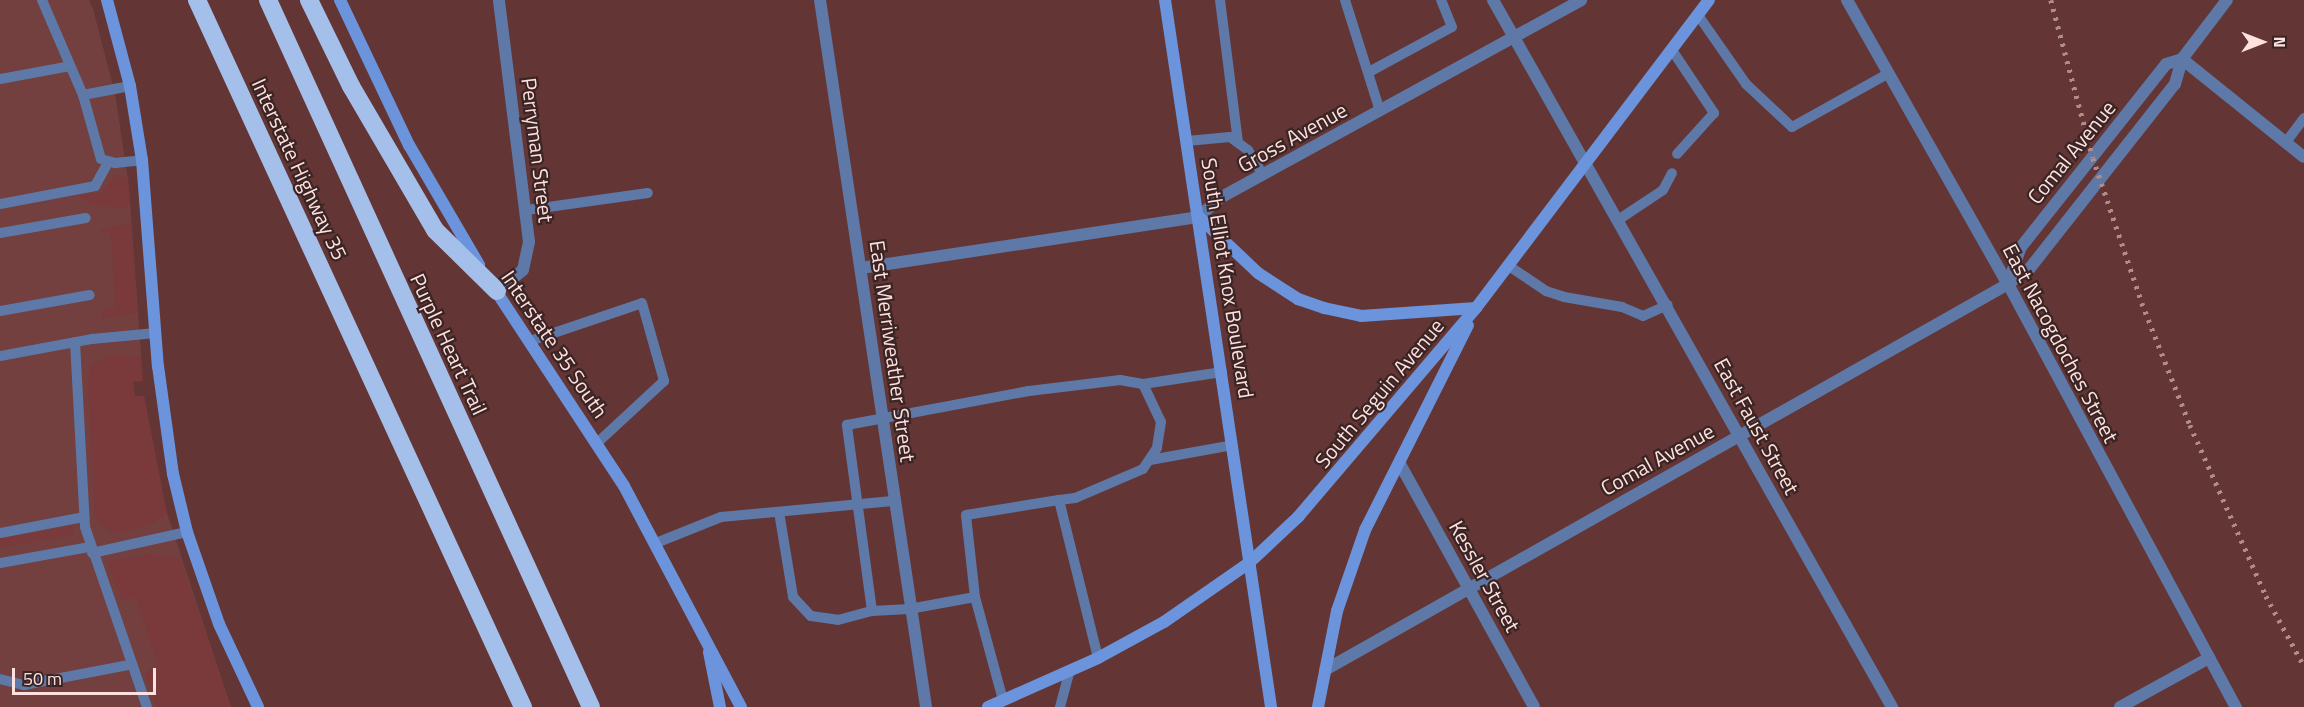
<!DOCTYPE html>
<html>
<head>
<meta charset="utf-8">
<style>
  body { margin:0 }
  #map { position:relative; width:2304px; height:707px; overflow:hidden; background:#633635; font-family:"Titillium Web",sans-serif }
  div>[style] { position:absolute }
  .built>* { inset:0; background:#733f3f }
  .green>* { inset:0; background:#7a393a }
  .service>* { height:10px; margin:-5px; padding:0 5px; transform-origin:5px; border-radius:5px; background:#5e79a7 }
  .minor>* { height:12px; margin:-6px; padding:0 6px; transform-origin:6px; border-radius:6px; background:#5e79a7 }
  .secondary>* { height:12px; margin:-6px; padding:0 6px; transform-origin:6px; border-radius:6px; background:#6b94dd }
  .motorway>* { height:18px; margin:-9px; padding:0 9px; transform-origin:9px; border-radius:9px; background:#a5bfeb }
  .rail>* { height:4.5px; margin-top:-2.25px; transform-origin:0; background:repeating-linear-gradient(90deg,#b18c8a 0 3px,transparent 0 9px) }
  span { translate:-50% -50%; white-space:nowrap; text-align:center; line-height:1.15; -webkit-text-stroke:4.5px #3a2524; paint-order:stroke }
  .street-label { font-size:21px; color:#fee1df }
  .north { position:absolute; left:2232px; top:12px; width:60px; height:60px; -webkit-text-stroke:4px #3a2524; paint-order:stroke; rotate:90deg; font-size:16px; font-weight:700; line-height:24px; text-align:center; color:#fee1df }
  .north::after { content:''; display:block; margin:auto; width:21px; height:27px; background:#fee1df; clip-path:polygon(50% 0,100% 100%,50% 72%,0 100%) }
  .scale { position:absolute; left:12px; top:668px; width:144px; height:27px; box-sizing:border-box; border:3px solid #fee1df; border-top:0; padding-left:8px; font-size:18px; line-height:21px; white-space:nowrap; color:#fee1df; -webkit-text-stroke:4px #3a2524; paint-order:stroke }
</style>
</head>
<body>
<div id="map">
  <div class="built">
    <div style="clip-path:polygon(0 0,89px 0,93px 9px,115px 93px,129px 187px,143px 381px,133px 382px,135px 396px,144px 396px,165px 507px,231px 707px,0 707px)"></div>
  </div>
  <div class="green">
    <div style="clip-path:polygon(116px 175px,128px 178px,130px 204px,127px 207px,94px 206px,79px 196px,102px 192px)"></div>
    <div style="clip-path:polygon(131px 224px,137px 313px,101px 318px,104px 310px,116px 307px,111px 233px,103px 233px,100px 229px)"></div>
    <div style="clip-path:polygon(111px 356px,140px 356px,143px 381px,133px 382px,135px 396px,144px 396px,167px 513px,152px 524px,115px 533px,99px 525px,95px 516px,88px 379px,94px 363px)"></div>
    <div style="clip-path:polygon(74px 526px,73px 534px,0 548px,0 539px)"></div>
    <div style="clip-path:polygon(151px 554px,180px 559px,231px 707px,157px 707px,145px 673px,158px 665px,136px 597px,122px 600px,108px 566px,111px 561px)"></div>
  </div>
  <div class="service">
    <div style="left:42px;top:0;width:103px;rotate:66.7deg"></div>
    <div style="left:83px;top:95px;width:66px;rotate:74.3deg"></div>
    <div style="left:101px;top:159px;width:15px;rotate:16deg"></div>
    <div style="left:115px;top:163px;width:27px;rotate:-6deg"></div>
    <div style="left:1220px;top:0;width:144px;rotate:82.8deg"></div>
    <div style="left:1345px;top:0;width:116px;rotate:72.5deg"></div>
    <div style="left:1698px;top:15px;width:84px;rotate:55.2deg"></div>
    <div style="left:1746px;top:84px;width:63px;rotate:43.1deg"></div>
    <div style="left:1792px;top:127px;width:111px;rotate:-29.1deg"></div>
    <div style="left:1672px;top:50px;width:76px;rotate:56.3deg"></div>
    <div style="left:1714px;top:113px;width:55px;rotate:132.1deg"></div>
    <div style="left:1369px;top:72px;width:94px;rotate:-28.5deg"></div>
    <div style="left:1452px;top:27px;width:29px;rotate:-112deg"></div>
    <div style="left:0;top:79px;width:71px;rotate:-10.5deg"></div>
    <div style="left:83px;top:95px;width:48px;rotate:-10.8deg"></div>
    <div style="left:1187px;top:141px;width:43px;rotate:-5.3deg"></div>
    <div style="left:1230px;top:137px;width:22px;rotate:36deg"></div>
    <div style="left:1248px;top:150px;width:29px;rotate:59deg"></div>
    <div style="left:2286px;top:142px;width:30px;rotate:-53deg"></div>
    <div style="left:0;top:204px;width:97px;rotate:-10.7deg"></div>
    <div style="left:95px;top:186px;width:26px;rotate:-61deg"></div>
    <div style="left:527px;top:210px;width:122px;rotate:-8deg"></div>
    <div style="left:1618px;top:220px;width:54px;rotate:-33.7deg"></div>
    <div style="left:1663px;top:190px;width:19px;rotate:-62deg"></div>
    <div style="left:0;top:233px;width:87px;rotate:-9.9deg"></div>
    <div style="left:1509px;top:266px;width:45px;rotate:34deg"></div>
    <div style="left:1546px;top:291px;width:19px;rotate:18deg"></div>
    <div style="left:1564px;top:297px;width:59px;rotate:9.8deg"></div>
    <div style="left:1622px;top:307px;width:23px;rotate:23deg"></div>
    <div style="left:1643px;top:316px;width:27px;rotate:-24deg"></div>
    <div style="left:0;top:311px;width:91px;rotate:-10.1deg"></div>
    <div style="left:530px;top:341px;width:118px;rotate:-18.7deg"></div>
    <div style="left:642px;top:303px;width:81px;rotate:74.2deg"></div>
    <div style="left:664px;top:381px;width:91px;rotate:137.2deg"></div>
    <div style="left:75px;top:342px;width:185px;rotate:86.9deg"></div>
    <div style="left:85px;top:527px;width:190px;rotate:71deg"></div>
    <div style="left:0;top:356px;width:94px;rotate:-10.5deg"></div>
    <div style="left:92px;top:339px;width:64px;rotate:-5.4deg"></div>
    <div style="left:1143px;top:384px;width:80px;rotate:-8.6deg"></div>
    <div style="left:1150px;top:460px;width:84px;rotate:-10.2deg"></div>
    <div style="left:779px;top:512px;width:86px;rotate:80.6deg"></div>
    <div style="left:793px;top:597px;width:26px;rotate:47deg"></div>
    <div style="left:811px;top:616px;width:27px;rotate:8deg"></div>
    <div style="left:838px;top:620px;width:35px;rotate:-15deg"></div>
    <div style="left:0;top:533px;width:86px;rotate:-10.8deg"></div>
    <div style="left:656px;top:543px;width:70px;rotate:-21.8deg"></div>
    <div style="left:721px;top:517px;width:175px;rotate:-5.3deg"></div>
    <div style="left:92px;top:553px;width:97px;rotate:-12.5deg"></div>
    <div style="left:0;top:563px;width:90px;rotate:-10.2deg"></div>
    <div style="left:975px;top:597px;width:67px;rotate:169.7deg"></div>
    <div style="left:909px;top:609px;width:37px;rotate:177deg"></div>
    <div style="left:872px;top:611px;width:188px;rotate:-97.7deg"></div>
    <div style="left:847px;top:425px;width:185px;rotate:-10.6deg"></div>
    <div style="left:1029px;top:391px;width:92px;rotate:-6.9deg"></div>
    <div style="left:1120px;top:380px;width:23px;rotate:10deg"></div>
    <div style="left:1143px;top:384px;width:42px;rotate:64.7deg"></div>
    <div style="left:1161px;top:422px;width:26px;rotate:99deg"></div>
    <div style="left:1157px;top:448px;width:25px;rotate:124deg"></div>
    <div style="left:1143px;top:469px;width:74px;rotate:156.9deg"></div>
    <div style="left:1075px;top:498px;width:16px;rotate:173deg"></div>
    <div style="left:1059px;top:500px;width:163px;rotate:76.1deg"></div>
    <div style="left:0;top:679px;width:25px;rotate:14deg"></div>
    <div style="left:24px;top:685px;width:107px;rotate:-10.8deg"></div>
    <div style="left:1003px;top:700px;width:107px;rotate:-105.2deg"></div>
    <div style="left:975px;top:597px;width:82px;rotate:-96.3deg"></div>
    <div style="left:966px;top:515px;width:94px;rotate:-9.2deg"></div>
    <div style="left:1060px;top:707px;width:38px;rotate:-75deg"></div>
  </div>
  <div class="minor">
    <div style="left:820px;top:0;width:715px;rotate:81.47deg"></div>
    <div style="left:1493px;top:0;width:812px;rotate:60.56deg"></div>
    <div style="left:1847px;top:0;width:326px;rotate:60.5deg"></div>
    <div style="left:2008px;top:284px;width:481px;rotate:61.7deg"></div>
    <div style="left:2182px;top:59px;width:156px;rotate:38.8deg"></div>
    <div style="left:861px;top:268px;width:342px;rotate:-8.6deg"></div>
    <div style="left:1199px;top:217px;width:26px;rotate:-43deg"></div>
    <div style="left:1218px;top:199px;width:414px;rotate:-28.7deg"></div>
    <div style="left:2008px;top:284px;width:39px;rotate:-71deg"></div>
    <div style="left:2021px;top:247px;width:233px;rotate:-51.6deg"></div>
    <div style="left:2166px;top:64px;width:17px;rotate:-17deg"></div>
    <div style="left:497px;top:291px;width:33px;rotate:-39deg"></div>
    <div style="left:523px;top:270px;width:29px;rotate:-78deg"></div>
    <div style="left:529px;top:242px;width:244px;rotate:-97.1deg"></div>
    <div style="left:1400px;top:464px;width:277px;rotate:61.1deg"></div>
    <div style="left:1325px;top:670px;width:785px;rotate:-29.47deg"></div>
    <div style="left:2008px;top:284px;width:27px;rotate:-36deg"></div>
    <div style="left:2030px;top:268px;width:234px;rotate:-51.8deg"></div>
    <div style="left:2175px;top:84px;width:26px;rotate:-74deg"></div>
    <div style="left:2182px;top:59px;width:74px;rotate:-52.7deg"></div>
    <div style="left:2120px;top:707px;width:102px;rotate:-28.8deg"></div>
  </div>
  <div class="secondary">
    <div style="left:107px;top:0;width:89px;rotate:75deg"></div>
    <div style="left:130px;top:86px;width:75px;rotate:80.8deg"></div>
    <div style="left:142px;top:160px;width:207px;rotate:85.6deg"></div>
    <div style="left:158px;top:366px;width:109px;rotate:82.1deg"></div>
    <div style="left:173px;top:474px;width:60px;rotate:76.4deg"></div>
    <div style="left:187px;top:532px;width:97px;rotate:70.8deg"></div>
    <div style="left:219px;top:624px;width:92px;rotate:64.8deg"></div>
    <div style="left:340px;top:0;width:161px;rotate:64.6deg"></div>
    <div style="left:409px;top:145px;width:139px;rotate:59.7deg"></div>
    <div style="left:1165px;top:0;width:715px;rotate:81.47deg"></div>
    <div style="left:1199px;top:217px;width:81px;rotate:43.5deg"></div>
    <div style="left:1258px;top:273px;width:48px;rotate:33deg"></div>
    <div style="left:1298px;top:299px;width:28px;rotate:19deg"></div>
    <div style="left:1324px;top:308px;width:38px;rotate:12deg"></div>
    <div style="left:1361px;top:316px;width:115px;rotate:-4deg"></div>
    <div style="left:492px;top:285px;width:240px;rotate:56.7deg"></div>
    <div style="left:624px;top:486px;width:250px;rotate:62.1deg"></div>
    <div style="left:709px;top:652px;width:56px;rotate:78.7deg"></div>
    <div style="left:988px;top:707px;width:120px;rotate:-24deg"></div>
    <div style="left:1098px;top:658px;width:75px;rotate:-28.6deg"></div>
    <div style="left:1164px;top:622px;width:103px;rotate:-34.8deg"></div>
    <div style="left:1249px;top:563px;width:67px;rotate:-43.2deg"></div>
    <div style="left:1298px;top:517px;width:275px;rotate:-49.6deg"></div>
    <div style="left:1476px;top:308px;width:386px;rotate:-52.9deg"></div>
    <div style="left:1318px;top:707px;width:98px;rotate:-78.8deg"></div>
    <div style="left:1337px;top:611px;width:86px;rotate:-70.9deg"></div>
    <div style="left:1365px;top:530px;width:229px;rotate:-63.3deg"></div>
  </div>
  <div class="motorway">
    <div style="left:197px;top:0;width:779px;rotate:65.25deg"></div>
    <div style="left:268px;top:0;width:777px;rotate:65.45deg"></div>
    <div style="left:309px;top:0;width:96px;rotate:64deg"></div>
    <div style="left:351px;top:86px;width:167px;rotate:59.7deg"></div>
    <div style="left:435px;top:230px;width:87px;rotate:44.5deg"></div>
  </div>
  <div class="rail">
    <div style="left:2051px;top:0;width:163px;rotate:75.1deg"></div>
    <div style="left:2093px;top:158px;width:153px;rotate:71.3deg"></div>
    <div style="left:2142px;top:303px;width:131px;rotate:68.5deg"></div>
    <div style="left:2190px;top:425px;width:187px;rotate:66deg"></div>
    <div style="left:2266px;top:596px;width:80px;rotate:61.5deg"></div>
  </div>
  <div class="street-label">
    <span style="left:1292px;top:137px;rotate:-29deg">Gross Avenue</span>
    <span style="left:538px;top:150px;rotate:83deg">Perryman Street</span>
    <span style="left:2071px;top:152px;rotate:-51deg">Comal Avenue</span>
    <span style="left:300px;top:169px;rotate:65deg">Interstate Highway 35</span>
    <span style="left:1228px;top:278px;rotate:81deg">South Elliot Knox Boulevard</span>
    <span style="left:2061px;top:343px;rotate:62deg">East Nacogdoches Street</span>
    <span style="left:449px;top:344px;rotate:65deg">Purple Heart Trail</span>
    <span style="left:555px;top:344px;rotate:56deg">Interstate 35 South</span>
    <span style="left:893px;top:351px;rotate:82deg">East Merriweather Street</span>
    <span style="left:1379px;top:393px;rotate:-50deg">South Seguin Avenue</span>
    <span style="left:1757px;top:426px;rotate:61deg">East Faust Street</span>
    <span style="left:1657px;top:459px;rotate:-29deg">Comal Avenue</span>
    <span style="left:1485px;top:576px;rotate:61deg">Kessler Street</span>
  </div>
  <div class="north">N</div>
  <div class="scale">50 m</div>
</div>
</body>
</html>
